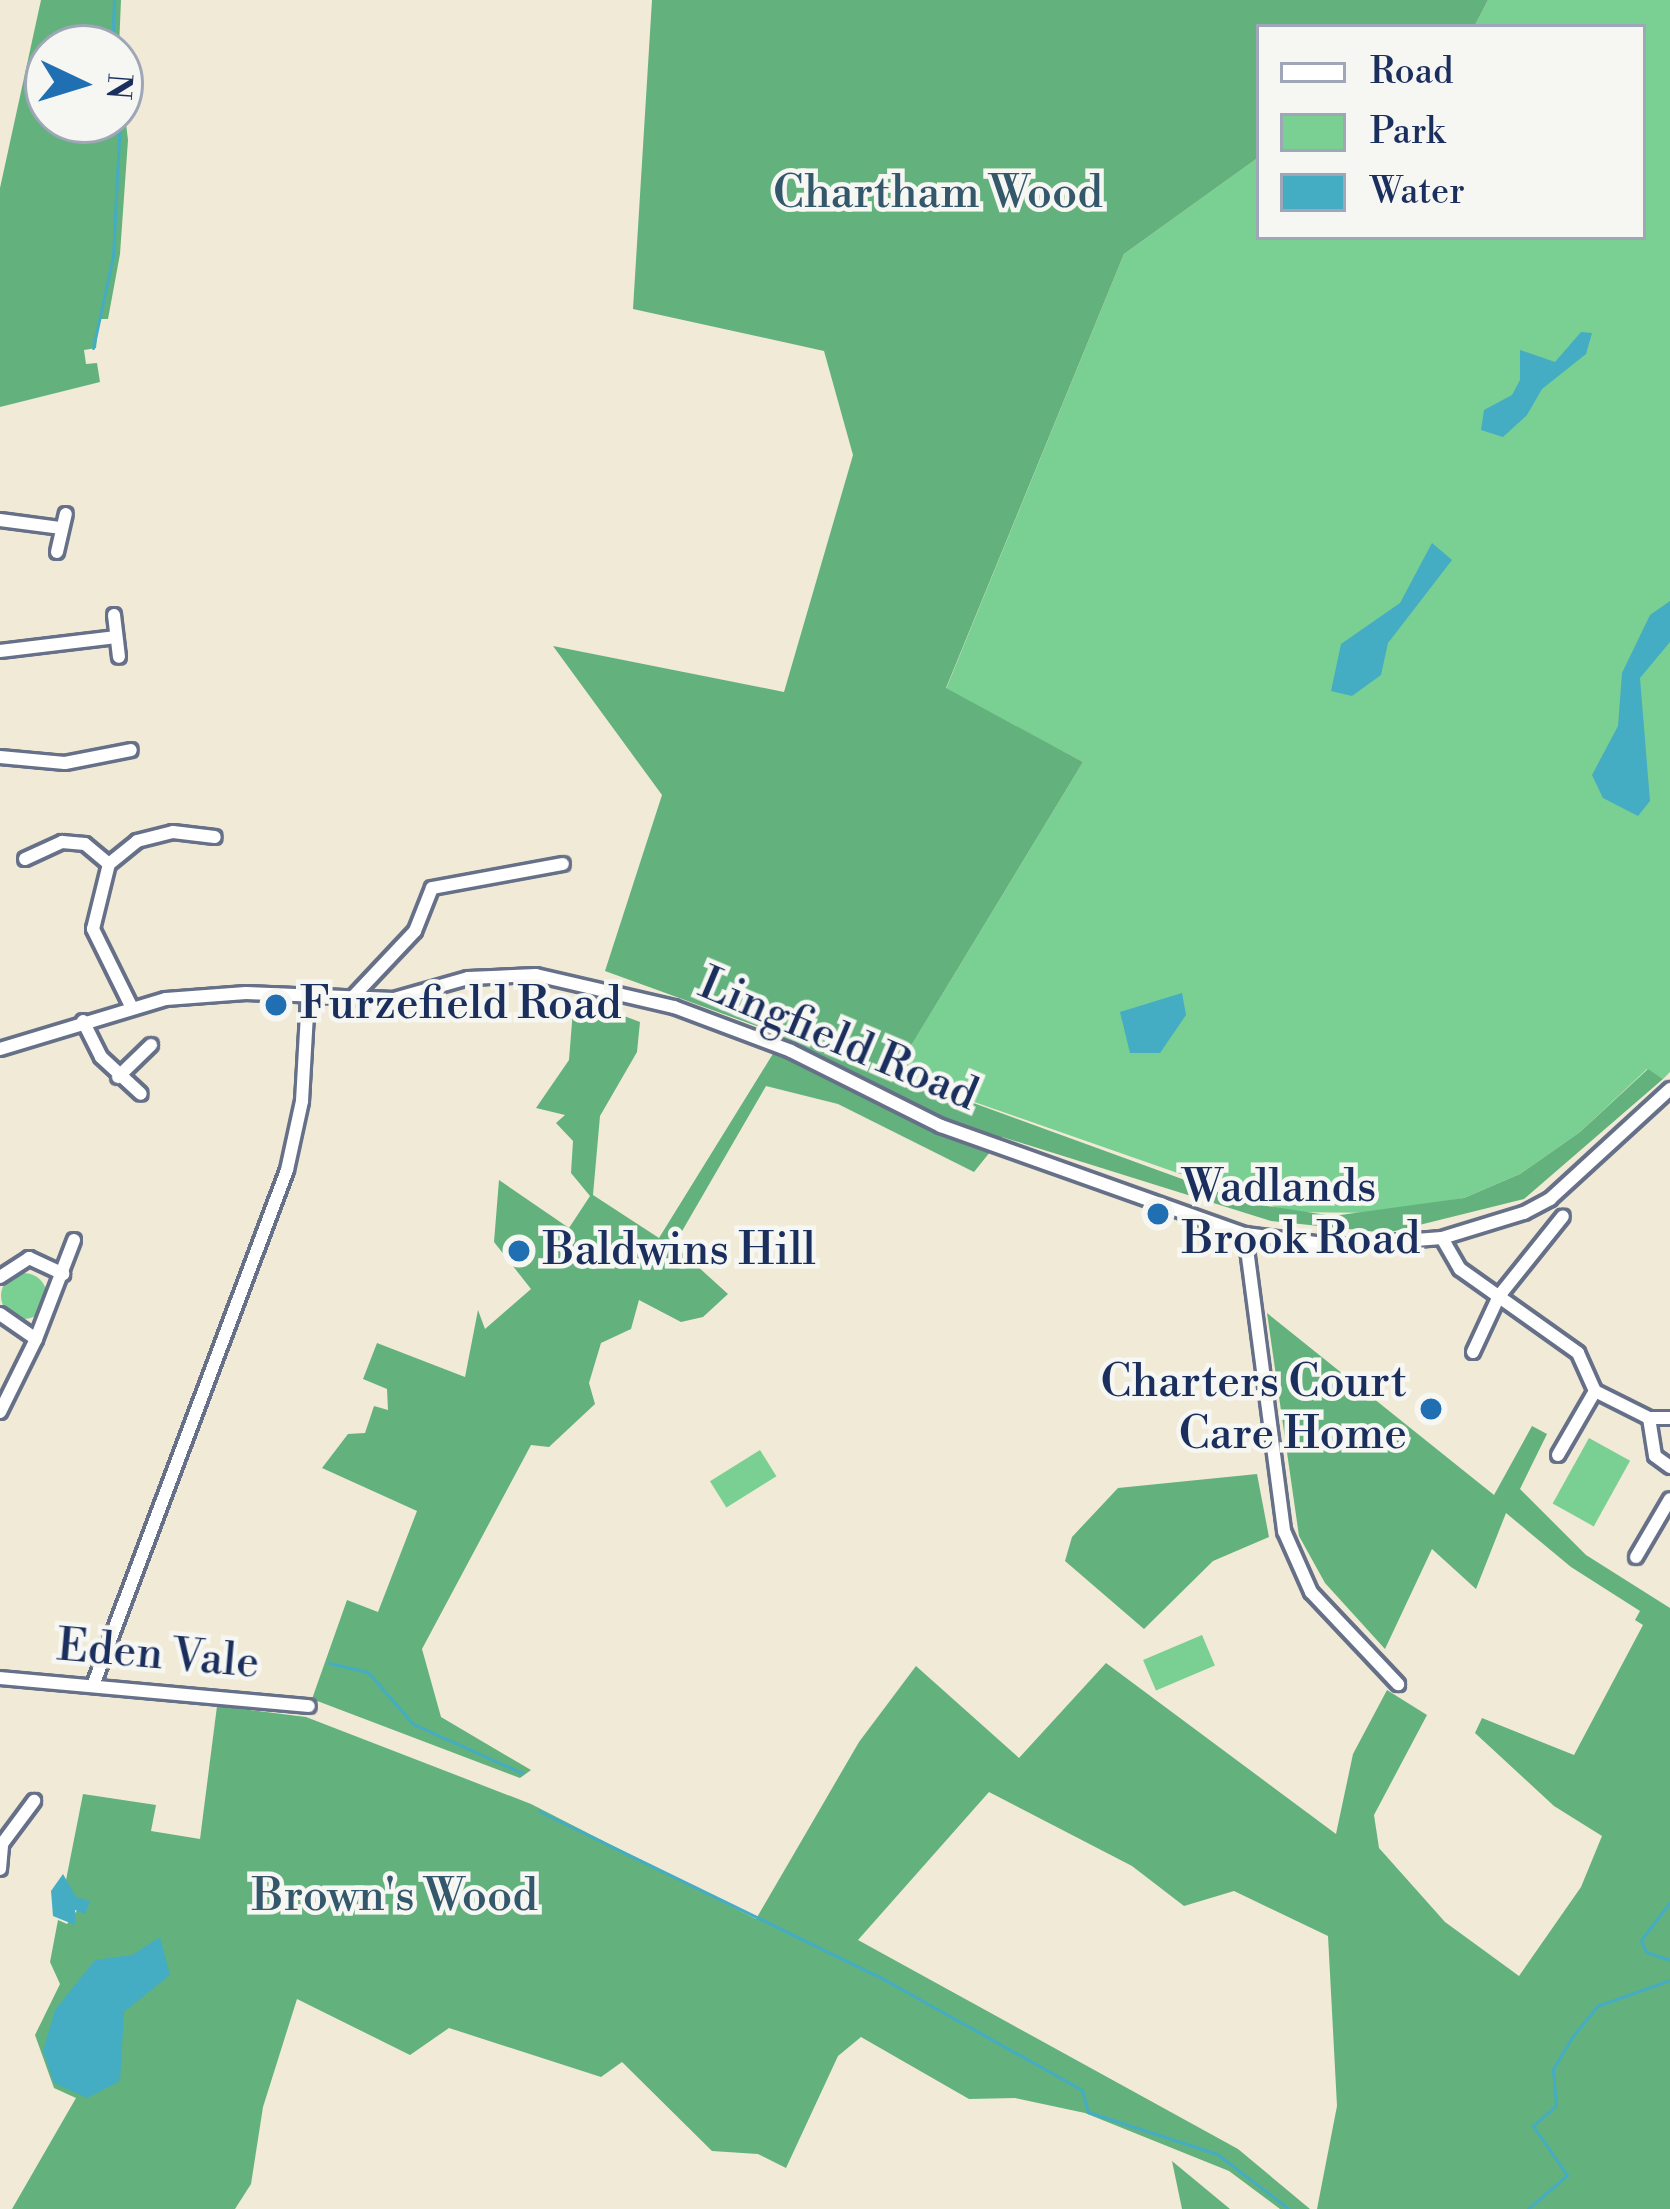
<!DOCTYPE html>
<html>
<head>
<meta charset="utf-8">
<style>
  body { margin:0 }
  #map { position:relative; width:1670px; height:2209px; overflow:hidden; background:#f0ead6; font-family:"Libre Bodoni",serif }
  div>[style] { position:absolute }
  .green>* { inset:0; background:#7acf93; transform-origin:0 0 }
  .round { border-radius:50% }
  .forest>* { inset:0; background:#63b27d }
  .water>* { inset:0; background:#44acc3 }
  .stream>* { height:3px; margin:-1.5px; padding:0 1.5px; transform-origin:1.5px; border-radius:1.5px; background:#44acc3 }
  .roads { filter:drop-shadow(3px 0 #667088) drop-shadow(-3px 0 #667088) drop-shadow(0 3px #667088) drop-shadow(0 -3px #667088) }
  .minor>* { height:12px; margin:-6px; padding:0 6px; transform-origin:6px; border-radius:6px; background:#fff }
  .dots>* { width:33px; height:33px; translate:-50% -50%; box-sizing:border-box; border:6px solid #f6f6f2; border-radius:50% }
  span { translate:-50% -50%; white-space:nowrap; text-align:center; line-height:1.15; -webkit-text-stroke:9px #f6f6f2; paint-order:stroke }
  .park-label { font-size:45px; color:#33576b }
  .poi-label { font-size:45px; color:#1b2f5e }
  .left { translate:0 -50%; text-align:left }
  .right { translate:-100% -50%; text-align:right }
  .street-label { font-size:45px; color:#1b2f5e }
  .legend { position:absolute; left:1256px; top:24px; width:390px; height:216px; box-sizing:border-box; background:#f6f6f2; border:3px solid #9ea6b7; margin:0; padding:15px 21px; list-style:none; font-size:36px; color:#1b2f5e }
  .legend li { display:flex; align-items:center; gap:24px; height:60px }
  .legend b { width:60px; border:3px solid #9ea6b7 }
  .north { position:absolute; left:24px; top:24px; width:120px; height:120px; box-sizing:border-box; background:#f6f6f2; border:3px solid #9ea6b7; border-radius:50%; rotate:94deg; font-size:33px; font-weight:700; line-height:48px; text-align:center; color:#1b2f5e }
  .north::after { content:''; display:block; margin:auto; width:42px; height:54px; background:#1f6fb2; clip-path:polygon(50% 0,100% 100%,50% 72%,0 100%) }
</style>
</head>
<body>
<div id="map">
  <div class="green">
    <div style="clip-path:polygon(1488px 0,1670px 0,1670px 1072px,1663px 1079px,1647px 1069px,1580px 1132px,1520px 1174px,1464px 1198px,1382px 1213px,1289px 1212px,894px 1074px,1083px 762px,946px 689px,1124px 254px,1259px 157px,1259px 237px,1643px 237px,1643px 27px,1474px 27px)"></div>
    <div class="round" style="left:1px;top:1273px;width:46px;height:46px"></div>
    <div style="left:1589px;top:1438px;width:47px;height:75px;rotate:29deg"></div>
    <div style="left:760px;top:1450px;width:31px;height:59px;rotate:58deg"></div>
    <div style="left:1202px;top:1635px;width:33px;height:64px;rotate:67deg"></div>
  </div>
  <div class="forest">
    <div style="clip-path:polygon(41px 0,121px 0,119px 48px,48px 48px,48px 120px,120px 120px,120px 73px,128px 140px,120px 254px,108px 319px,99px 319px,96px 348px,84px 350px,86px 364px,97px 363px,100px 382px,0 407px,0 188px)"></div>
    <div style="clip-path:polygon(652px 0,1488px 0,1474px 27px,1259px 27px,1259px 157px,1124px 254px,946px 688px,1083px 762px,894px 1074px,1248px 1203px,1333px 1216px,1464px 1198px,1520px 1174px,1580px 1132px,1648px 1069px,1663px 1079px,1524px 1199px,1387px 1233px,1271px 1221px,1002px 1137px,974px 1172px,838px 1104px,766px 1086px,674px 1245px,728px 1294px,703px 1317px,681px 1322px,639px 1300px,631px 1329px,601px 1343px,589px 1383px,595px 1404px,549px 1447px,531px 1445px,422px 1649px,441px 1717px,531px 1770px,520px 1778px,312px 1699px,347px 1600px,378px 1612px,417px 1511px,322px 1468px,348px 1434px,365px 1433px,374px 1406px,388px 1410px,387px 1389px,363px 1379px,377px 1343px,465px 1377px,478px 1310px,485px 1329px,531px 1289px,494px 1242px,499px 1180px,569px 1228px,590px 1196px,571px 1173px,573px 1141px,556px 1123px,565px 1115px,536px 1108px,569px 1060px,574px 997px,640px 1022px,637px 1052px,600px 1116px,593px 1195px,659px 1238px,784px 1036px,605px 971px,662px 795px,553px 646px,784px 692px,853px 455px,824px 351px,633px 309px)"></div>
    <div style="clip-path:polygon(1267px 1313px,1494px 1495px,1532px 1426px,1547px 1434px,1520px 1489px,1586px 1555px,1670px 1608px,1670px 2209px,1317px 2209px,1337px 2106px,1328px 1936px,1234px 1891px,1184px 1906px,1132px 1866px,989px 1792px,858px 1940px,1238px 2149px,1310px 2209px,1280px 2209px,1229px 2171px,1085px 2113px,1015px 2098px,969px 2099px,861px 2037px,838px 2056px,786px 2168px,758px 2154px,712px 2151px,622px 2062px,601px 2077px,449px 2028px,410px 2055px,297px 1999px,263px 2107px,251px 2184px,235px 2209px,12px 2209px,76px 2098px,54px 2088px,35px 2035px,60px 1984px,50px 1962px,58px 1920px,67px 1924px,78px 1909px,66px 1880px,83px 1794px,156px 1805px,151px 1831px,200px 1839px,217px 1706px,306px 1717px,531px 1804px,756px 1919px,859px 1742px,916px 1666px,1019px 1758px,1106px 1663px,1336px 1834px,1353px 1754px,1387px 1690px,1427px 1715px,1374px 1815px,1379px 1848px,1445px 1922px,1519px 1976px,1581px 1887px,1602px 1836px,1554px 1806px,1475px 1733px,1482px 1718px,1574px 1755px,1643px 1625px,1635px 1620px,1640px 1611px,1571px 1567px,1506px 1513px,1476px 1589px,1432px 1549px,1385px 1649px,1325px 1583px,1299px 1536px)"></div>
    <div style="clip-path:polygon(1257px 1474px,1269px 1537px,1213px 1561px,1144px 1629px,1065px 1561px,1072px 1537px,1118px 1488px)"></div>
    <div style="clip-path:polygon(1172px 2161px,1230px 2209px,1182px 2209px)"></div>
  </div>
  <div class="water">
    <div style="clip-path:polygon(1581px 332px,1592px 333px,1586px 354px,1542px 389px,1527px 415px,1503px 437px,1481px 430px,1484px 410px,1512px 395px,1520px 380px,1520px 350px,1555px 362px)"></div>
    <div style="clip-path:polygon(1432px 543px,1452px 560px,1388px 643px,1381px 675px,1352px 696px,1331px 691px,1341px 644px,1400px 603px)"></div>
    <div style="clip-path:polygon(1670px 601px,1670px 642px,1640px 678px,1650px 801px,1638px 816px,1603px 798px,1592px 775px,1618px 726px,1622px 673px,1650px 615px)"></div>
    <div style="clip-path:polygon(1182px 993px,1186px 1015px,1160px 1053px,1130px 1053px,1120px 1012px)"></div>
    <div style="clip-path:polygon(63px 1874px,76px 1897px,90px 1901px,85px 1914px,75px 1910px,75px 1925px,53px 1916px,51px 1891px)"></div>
    <div style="clip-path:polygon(160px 1937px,170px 1975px,124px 2012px,120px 2081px,87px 2098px,54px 2083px,43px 2051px,55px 2010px,95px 1960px,132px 1955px)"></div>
  </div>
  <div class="stream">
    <div style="left:112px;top:48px;width:48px;rotate:-87.6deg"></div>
    <div style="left:93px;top:348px;width:94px;rotate:-77.7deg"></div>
    <div style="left:113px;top:256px;width:138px;rotate:-87.1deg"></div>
    <div style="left:329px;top:1663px;width:40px;rotate:13deg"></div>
    <div style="left:368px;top:1672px;width:69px;rotate:49.1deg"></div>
    <div style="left:413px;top:1724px;width:120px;rotate:24.2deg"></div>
    <div style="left:539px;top:1811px;width:387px;rotate:26deg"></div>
    <div style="left:887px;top:1981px;width:223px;rotate:29.2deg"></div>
    <div style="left:1082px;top:2090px;width:23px;rotate:75deg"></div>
    <div style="left:1088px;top:2112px;width:136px;rotate:18deg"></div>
    <div style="left:1217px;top:2154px;width:91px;rotate:37.4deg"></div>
    <div style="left:1670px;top:1902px;width:48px;rotate:127.3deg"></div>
    <div style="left:1641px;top:1940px;width:13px;rotate:67deg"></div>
    <div style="left:1646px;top:1952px;width:25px;rotate:18deg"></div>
    <div style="left:1528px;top:2209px;width:52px;rotate:-41.1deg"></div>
    <div style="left:1567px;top:2175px;width:60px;rotate:-124.8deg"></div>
    <div style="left:1533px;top:2126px;width:31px;rotate:-42deg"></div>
    <div style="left:1556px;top:2105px;width:36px;rotate:-95deg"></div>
    <div style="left:1553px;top:2069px;width:39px;rotate:-59deg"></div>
    <div style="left:1573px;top:2036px;width:38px;rotate:-51deg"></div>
    <div style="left:1597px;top:2006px;width:77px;rotate:-19.6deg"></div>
  </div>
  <div class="roads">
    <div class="minor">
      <div style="left:0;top:520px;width:62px;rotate:7.5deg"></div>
      <div style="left:57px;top:552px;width:39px;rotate:-77deg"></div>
      <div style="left:114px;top:615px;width:42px;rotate:83.2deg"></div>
      <div style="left:0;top:651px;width:117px;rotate:-6.9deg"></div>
      <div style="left:0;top:757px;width:65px;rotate:5.3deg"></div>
      <div style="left:65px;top:763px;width:67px;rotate:-11.1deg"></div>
      <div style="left:25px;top:859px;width:41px;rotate:-24.7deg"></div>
      <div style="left:62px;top:842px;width:23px;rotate:5deg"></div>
      <div style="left:85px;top:844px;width:31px;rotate:40deg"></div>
      <div style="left:350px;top:1000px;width:95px;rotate:-46.7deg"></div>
      <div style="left:415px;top:931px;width:46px;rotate:-68.4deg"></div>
      <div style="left:432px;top:888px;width:133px;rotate:-10.4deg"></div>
      <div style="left:131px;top:1006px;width:86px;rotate:-116.3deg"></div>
      <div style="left:93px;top:929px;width:67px;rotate:-76.2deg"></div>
      <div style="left:109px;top:864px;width:36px;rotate:-39deg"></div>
      <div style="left:137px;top:841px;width:37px;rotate:-14deg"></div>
      <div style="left:173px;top:832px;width:42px;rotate:6.8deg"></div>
      <div style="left:83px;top:1021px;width:40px;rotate:63.4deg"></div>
      <div style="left:101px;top:1057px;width:54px;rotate:42.8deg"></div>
      <div style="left:0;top:1049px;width:173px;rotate:-16.8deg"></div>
      <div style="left:166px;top:999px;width:80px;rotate:-4.3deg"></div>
      <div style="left:246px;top:993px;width:148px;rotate:2.3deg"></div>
      <div style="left:394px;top:999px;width:77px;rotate:-15.8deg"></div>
      <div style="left:468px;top:978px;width:68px;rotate:-2.5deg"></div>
      <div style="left:536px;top:975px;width:142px;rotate:13.1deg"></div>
      <div style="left:674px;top:1007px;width:125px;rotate:20.6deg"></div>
      <div style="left:791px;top:1051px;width:168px;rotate:26.6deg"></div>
      <div style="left:941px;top:1126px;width:323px;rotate:19.6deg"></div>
      <div style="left:1245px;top:1234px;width:95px;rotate:7.3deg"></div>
      <div style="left:1339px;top:1246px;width:103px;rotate:-4.4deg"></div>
      <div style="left:1442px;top:1238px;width:86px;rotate:-17deg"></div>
      <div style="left:1524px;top:1213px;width:30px;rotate:-28deg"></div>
      <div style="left:1550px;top:1199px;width:163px;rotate:-42.5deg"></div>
      <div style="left:118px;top:1077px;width:46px;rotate:-44.1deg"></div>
      <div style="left:1245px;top:1234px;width:300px;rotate:82.5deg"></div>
      <div style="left:1284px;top:1531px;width:67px;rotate:66.1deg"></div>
      <div style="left:1311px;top:1592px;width:127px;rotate:46.6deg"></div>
      <div style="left:1442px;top:1238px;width:36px;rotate:60deg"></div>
      <div style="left:1460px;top:1269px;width:145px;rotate:35.4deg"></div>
      <div style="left:1578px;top:1353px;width:42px;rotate:65.9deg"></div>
      <div style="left:1595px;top:1391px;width:60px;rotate:26.6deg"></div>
      <div style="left:1649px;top:1418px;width:21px"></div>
      <div style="left:0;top:1277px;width:35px;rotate:-33deg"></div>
      <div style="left:29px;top:1258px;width:38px;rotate:25deg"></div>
      <div style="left:0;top:1314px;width:44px;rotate:34.8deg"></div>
      <div style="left:36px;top:1339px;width:106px;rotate:-69deg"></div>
      <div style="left:1473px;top:1352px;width:62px;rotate:-65.1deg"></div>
      <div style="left:1499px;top:1296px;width:102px;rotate:-51.3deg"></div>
      <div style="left:0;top:1412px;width:81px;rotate:-63.7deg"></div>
      <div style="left:1649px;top:1418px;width:38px;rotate:81deg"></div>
      <div style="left:1655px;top:1456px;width:19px;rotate:36deg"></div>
      <div style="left:1558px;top:1455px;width:74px;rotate:-60deg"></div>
      <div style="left:1636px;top:1557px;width:67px;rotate:-59.6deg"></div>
      <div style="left:0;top:1678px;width:310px;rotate:5.2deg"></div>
      <div style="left:94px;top:1683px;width:548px;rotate:-69.38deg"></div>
      <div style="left:287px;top:1170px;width:71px;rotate:-77.7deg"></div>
      <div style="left:302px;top:1101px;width:103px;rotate:-86.7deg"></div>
      <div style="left:0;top:1869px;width:25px;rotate:-85deg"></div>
      <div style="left:2px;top:1844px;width:54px;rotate:-53.3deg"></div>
    </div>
  </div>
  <div class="dots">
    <div style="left:276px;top:1005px;background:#1f6fb2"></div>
    <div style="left:1158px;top:1214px;background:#1f6fb2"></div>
    <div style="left:519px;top:1251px;background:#1f6fb2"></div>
    <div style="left:1431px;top:1409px;background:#1f6fb2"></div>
  </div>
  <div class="park-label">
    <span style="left:938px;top:194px">Chartham Wood</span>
    <span style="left:395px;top:1897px">Brown's Wood</span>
  </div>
  <div class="poi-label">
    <span class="left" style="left:300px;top:1005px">Furzefield Road</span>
    <span class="left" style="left:1182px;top:1214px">Wadlands<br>Brook Road</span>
    <span class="left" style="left:543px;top:1251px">Baldwins Hill</span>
    <span class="right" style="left:1407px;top:1409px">Charters Court<br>Care Home</span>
  </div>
  <div class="street-label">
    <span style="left:838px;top:1040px;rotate:23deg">Lingfield Road</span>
    <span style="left:158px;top:1655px;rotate:5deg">Eden Vale</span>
  </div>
  <ul class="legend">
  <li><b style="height:15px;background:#fff"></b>Road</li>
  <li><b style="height:33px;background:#7acf93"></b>Park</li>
  <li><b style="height:33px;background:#44acc3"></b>Water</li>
  </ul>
  <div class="north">N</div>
</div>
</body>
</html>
